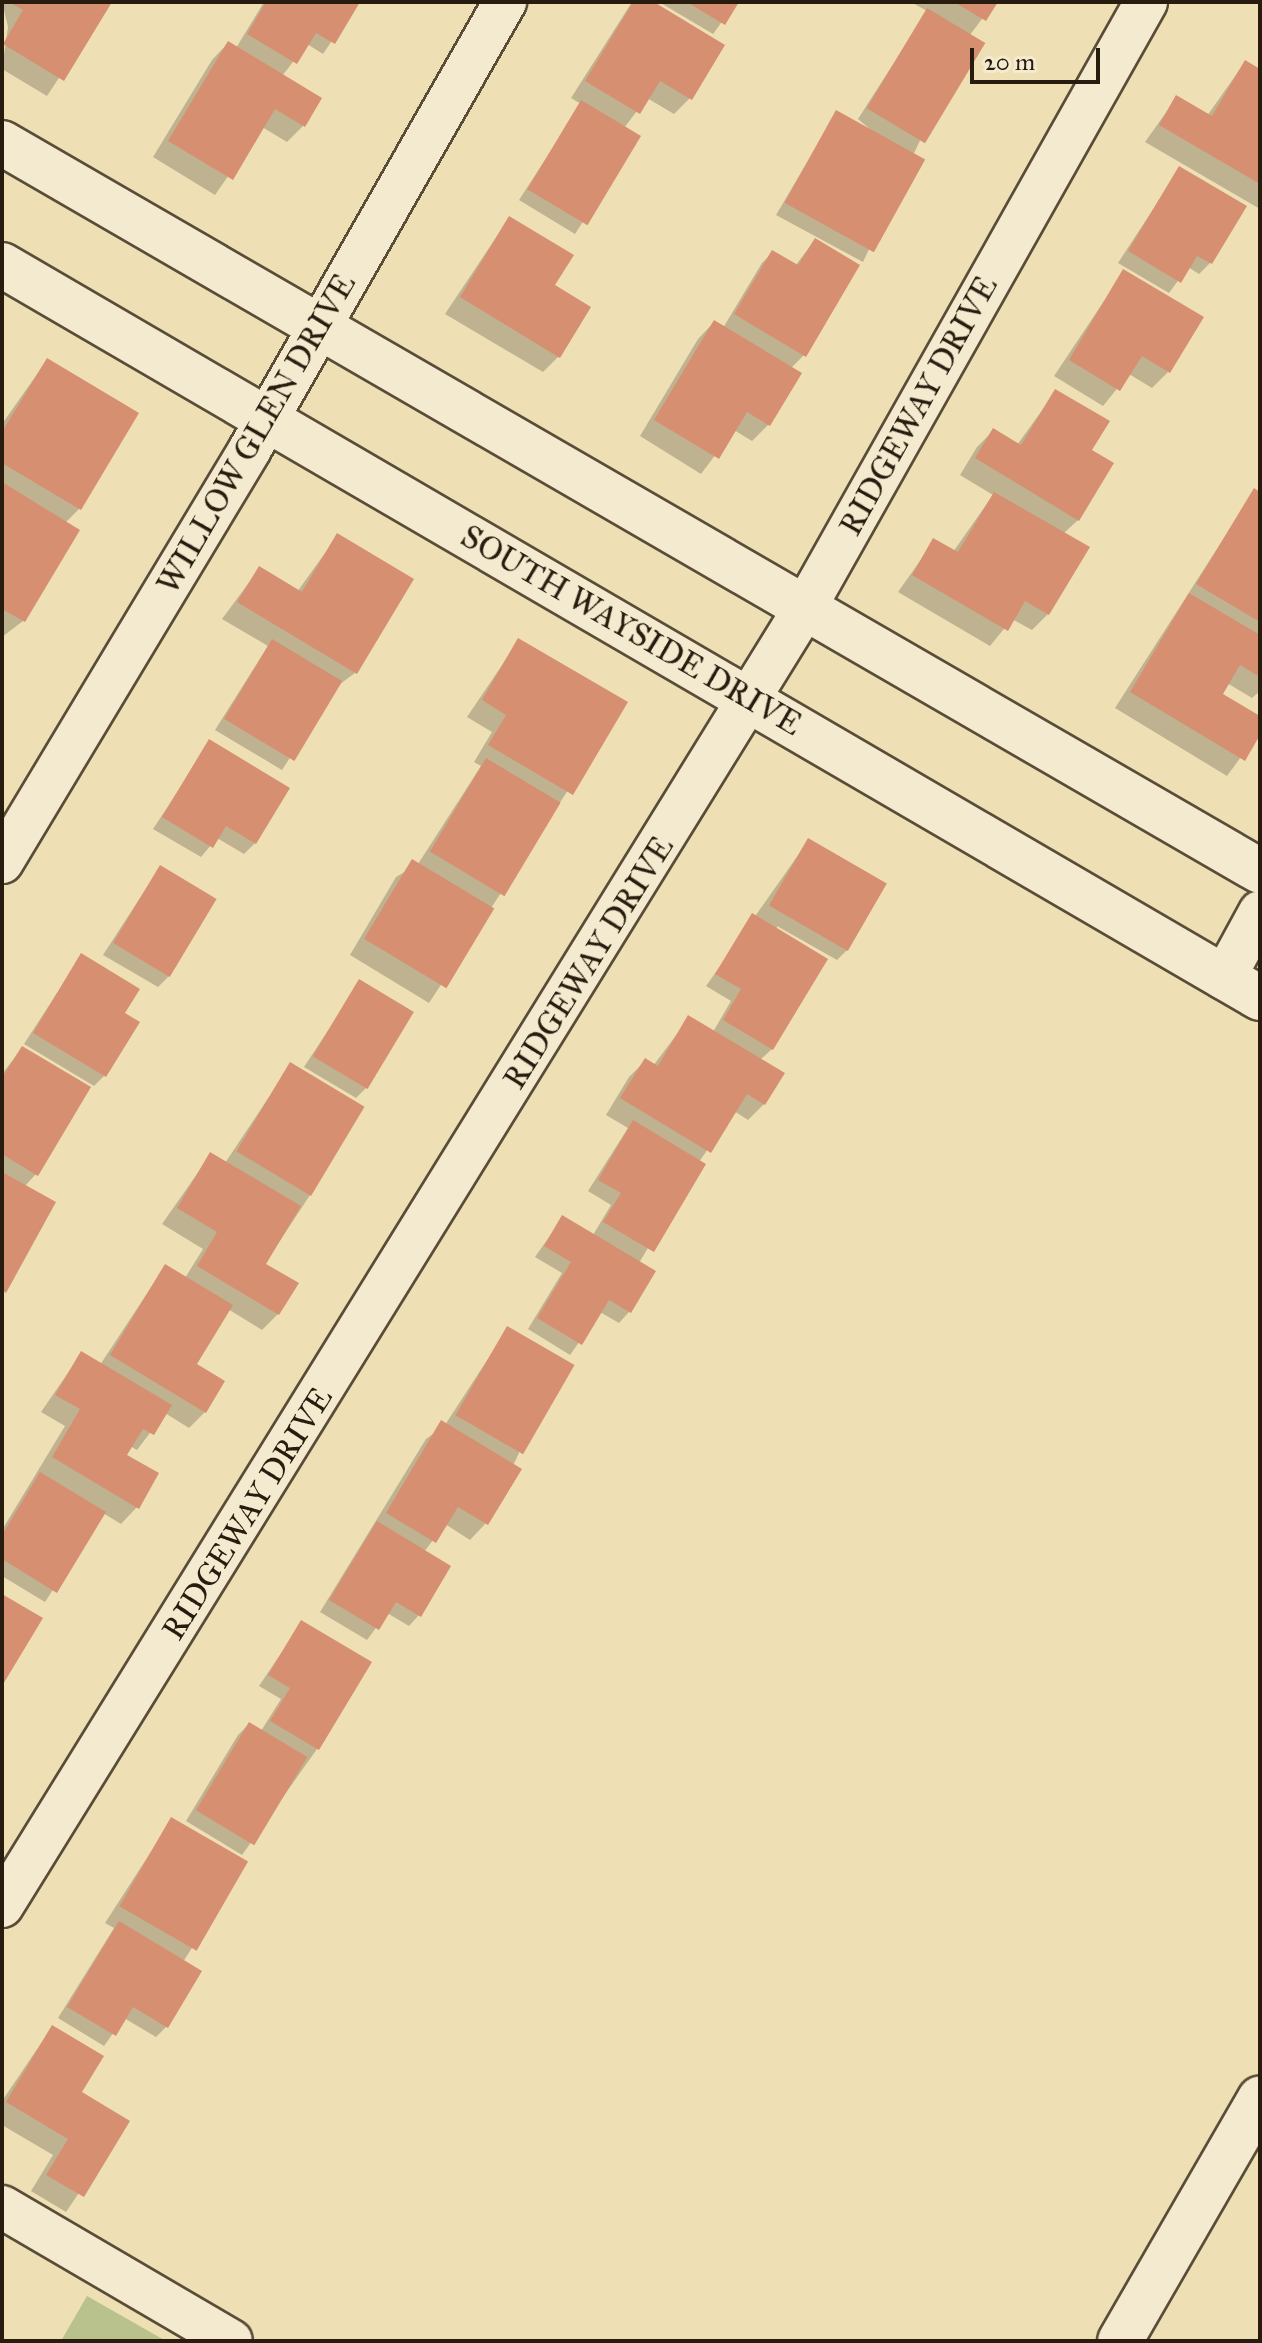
<!DOCTYPE html>
<html>
<head>
<meta charset="utf-8">
<style>
  body { margin:0 }
  #map { position:relative; width:1262px; height:2343px; overflow:hidden; background:#eedfb5; font-family:"IM FELL Great Primer",serif }
  div>[style] { position:absolute }
  .green>* { inset:0; background:#b9c18d }
  .shadow>* { inset:0; background:#0003 }
  .building>* { inset:0; background:#d78f71; transform-origin:0 0 }
  .roads { filter:drop-shadow(2px 0 #594d38) drop-shadow(-2px 0 #594d38) drop-shadow(0 2px #594d38) drop-shadow(0 -2px #594d38) }
  .minor>* { height:42px; margin:-21px; padding:0 21px; transform-origin:21px; border-radius:21px; background:#f4eacf }
  .tertiary>* { height:44px; margin:-22px; padding:0 22px; transform-origin:22px; border-radius:22px; background:#f4eacf }
  .secondary>* { height:44px; margin:-22px; padding:0 22px; transform-origin:22px; border-radius:22px; background:#f4eacf }
  span { translate:-50% -50%; white-space:nowrap; text-align:center; line-height:1.15; -webkit-text-stroke:7px #f4eacf; paint-order:stroke }
  .street-label { font-size:32px; color:#271c0e }
  .frame { position:absolute; inset:0; border:4px solid #271c0e; pointer-events:none }
  .scale { position:absolute; left:970px; top:48px; width:130px; height:36px; box-sizing:border-box; border:4px solid #271c0e; border-top:0; padding-left:10px; font-size:24px; line-height:28px; white-space:nowrap; color:#271c0e; -webkit-text-stroke:6px #f4eacf; paint-order:stroke }
</style>
</head>
<body>
<div id="map">
  <div class="green">
    <div style="clip-path:polygon(87px 2296px,166px 2341px,61px 2341px)"></div>
  </div>
  <div class="shadow">
    <div style="clip-path:polygon(2px 2px,109px 2px,47px 96px,2px 69px,8px 27px)"></div>
    <div style="clip-path:polygon(264px 2px,358px 2px,323px 54px,307px 44px,282px 76px,303px 126px,287px 142px,262px 127px,215px 195px,153px 157px,212px 60px,228px 43px,236px 48px)"></div>
    <div style="clip-path:polygon(632px 2px,650px 2px,690px 98px,674px 114px,647px 98px,624px 128px,638px 136px,575px 234px,519px 200px,581px 104px,571px 98px)"></div>
    <div style="clip-path:polygon(659px 2px,736px 2px,713px 34px)"></div>
    <div style="clip-path:polygon(911px 2px,995px 2px,969px 36px,863px 262px,776px 215px,836px 113px,878px 136px,858px 119px,927px 11px)"></div>
    <div style="clip-path:polygon(1245px 62px,1260px 71px,1260px 209px,1145px 142px,1177px 97px,1207px 116px)"></div>
    <div style="clip-path:polygon(1180px 168px,1244px 207px,1210px 263px,1199px 274px,1188px 267px,1169px 293px,1118px 263px)"></div>
    <div style="clip-path:polygon(509px 218px,559px 356px,543px 372px,445px 314px)"></div>
    <div style="clip-path:polygon(815px 240px,804px 355px,791px 368px,768px 425px,752px 441px,734px 430px,701px 474px,640px 436px,698px 339px,714px 322px,723px 328px,762px 263px,773px 252px,795px 266px)"></div>
    <div style="clip-path:polygon(1124px 271px,1168px 372px,1152px 388px,1129px 374px,1103px 406px,1054px 376px)"></div>
    <div style="clip-path:polygon(47px 360px,79px 509px,65px 523px,78px 530px,23px 621px,2px 637px,2px 424px)"></div>
    <div style="clip-path:polygon(1056px 391px,1090px 451px,1078px 520px,1063px 534px,1048px 614px,1032px 630px,1012px 619px,990px 646px,898px 592px,934px 541px,953px 552px,993px 495px,960px 475px,977px 447px,993px 431px,1017px 445px)"></div>
    <div style="clip-path:polygon(1254px 491px,1260px 495px,1260px 691px,1252px 698px,1227px 683px,1220px 694px,1260px 719px,1260px 731px,1227px 776px,1115px 708px)"></div>
    <div style="clip-path:polygon(338px 535px,411px 579px,355px 673px,336px 687px,282px 770px,215px 730px,268px 646px,222px 619px,259px 569px,297px 592px)"></div>
    <div style="clip-path:polygon(519px 640px,625px 703px,429px 1003px,350px 955px,396px 877px,418px 864px,481px 766px,474px 762px,492px 732px,467px 717px)"></div>
    <div style="clip-path:polygon(210px 742px,255px 843px,244px 854px,217px 838px,201px 857px,153px 829px)"></div>
    <div style="clip-path:polygon(808px 841px,848px 949px,837px 960px,777px 926px,772px 1049px,760px 1060px,764px 1104px,748px 1120px,734px 1111px,699px 1162px,639px 1263px,654px 1272px,629px 1312px,619px 1323px,600px 1312px,570px 1355px,528px 1329px,562px 1273px,535px 1257px,563px 1217px,593px 1235px,611px 1205px,588px 1191px,628px 1128px,606px 1115px,629px 1077px,645px 1061px,653px 1066px,689px 1018px,713px 1032px,731px 1001px,706px 986px)"></div>
    <div style="clip-path:polygon(160px 867px,169px 976px,158px 987px,103px 955px)"></div>
    <div style="clip-path:polygon(81px 956px,123px 1014px,105px 1075px,94px 1086px,24px 1044px)"></div>
    <div style="clip-path:polygon(360px 982px,367px 1087px,356px 1098px,304px 1067px)"></div>
    <div style="clip-path:polygon(22px 1048px,36px 1174px,24px 1187px,2px 1294px,2px 1074px)"></div>
    <div style="clip-path:polygon(291px 1064px,310px 1195px,264px 1265px,278px 1314px,262px 1330px,228px 1309px,194px 1365px,205px 1412px,189px 1428px,165px 1413px,137px 1450px,130px 1446px,124px 1456px,137px 1507px,121px 1524px,103px 1513px,45px 1602px,2px 1576px,2px 1530px,65px 1426px,41px 1412px,81px 1354px,100px 1365px,165px 1266px,185px 1278px,203px 1249px,162px 1224px,211px 1154px,225px 1163px)"></div>
    <div style="clip-path:polygon(508px 1328px,519px 1453px,486px 1523px,470px 1540px,445px 1524px,424px 1552px,419px 1615px,409px 1626px,387px 1613px,367px 1640px,320px 1612px,426px 1439px,445px 1425px)"></div>
    <div style="clip-path:polygon(302px 1622px,317px 1749px,242px 1855px,186px 1821px,238px 1735px,249px 1724px,261px 1731px,281px 1699px,259px 1686px)"></div>
    <div style="clip-path:polygon(172px 1819px,246px 1862px,183px 1962px,166px 2027px,156px 2037px,124px 2018px,104px 2046px,58px 2018px,114px 1928px,105px 1923px)"></div>
    <div style="clip-path:polygon(52px 2027px,80px 2093px,127px 2122px,66px 2212px,31px 2191px,53px 2155px,2px 2125px,2px 2101px)"></div>
  </div>
  <div class="building">
    <div style="clip-path:polygon(9px 2px,112px 2px,64px 81px,3px 44px,23px 10px)"></div>
    <div style="clip-path:polygon(266px 2px,360px 2px,335px 44px,316px 33px,297px 64px,247px 34px)"></div>
    <div style="clip-path:polygon(633px 2px,654px 2px,725px 45px,692px 100px,660px 81px,640px 114px,585px 81px)"></div>
    <div style="clip-path:polygon(687px 2px,739px 2px,725px 25px)"></div>
    <div style="clip-path:polygon(954px 2px,998px 2px,986px 21px)"></div>
    <div style="left:927px;top:8px;width:68px;height:117px;rotate:31deg"></div>
    <div style="clip-path:polygon(228px 41px,322px 98px,305px 127px,275px 109px,233px 180px,168px 141px)"></div>
    <div style="clip-path:polygon(1245px 60px,1260px 69px,1260px 184px,1159px 125px,1176px 95px,1212px 116px)"></div>
    <div style="left:581px;top:100px;width:70px;height:104px;rotate:31deg"></div>
    <div style="left:836px;top:110px;width:102px;height:106px;rotate:29deg"></div>
    <div style="clip-path:polygon(1179px 166px,1247px 206px,1212px 264px,1197px 256px,1181px 283px,1128px 251px)"></div>
    <div style="clip-path:polygon(509px 216px,574px 255px,555px 285px,591px 307px,560px 358px,460px 297px)"></div>
    <div style="clip-path:polygon(815px 238px,860px 265px,806px 357px,734px 314px,772px 250px,798px 265px)"></div>
    <div style="clip-path:polygon(1123px 269px,1204px 317px,1170px 373px,1142px 356px,1120px 391px,1069px 360px)"></div>
    <div style="clip-path:polygon(714px 320px,802px 373px,770px 426px,747px 412px,719px 459px,654px 420px)"></div>
    <div style="clip-path:polygon(47px 358px,139px 413px,81px 510px,2px 463px,2px 432px)"></div>
    <div style="clip-path:polygon(1055px 389px,1110px 421px,1092px 450px,1114px 463px,1079px 521px,975px 458px,993px 428px,1021px 445px)"></div>
    <div style="clip-path:polygon(2px 482px,80px 530px,25px 622px,2px 609px)"></div>
    <div style="clip-path:polygon(1254px 488px,1260px 492px,1260px 622px,1196px 584px)"></div>
    <div style="clip-path:polygon(994px 492px,1090px 547px,1049px 615px,1025px 601px,1008px 631px,912px 575px,933px 538px,958px 552px)"></div>
    <div style="clip-path:polygon(337px 533px,414px 579px,357px 674px,237px 602px,259px 566px,302px 592px)"></div>
    <div style="clip-path:polygon(1189px 593px,1260px 635px,1260px 677px,1240px 665px,1223px 694px,1260px 716px,1260px 735px,1245px 761px,1130px 692px)"></div>
    <div style="clip-path:polygon(518px 638px,628px 702px,573px 795px,488px 745px,506px 715px,482px 700px)"></div>
    <div style="left:272px;top:639px;width:82px;height:93px;rotate:31deg"></div>
    <div style="clip-path:polygon(209px 739px,290px 788px,256px 844px,226px 826px,213px 848px,162px 817px)"></div>
    <div style="left:486px;top:758px;width:87px;height:109px;rotate:31deg"></div>
    <div style="left:808px;top:838px;width:91px;height:78px;rotate:30deg"></div>
    <div style="left:412px;top:859px;width:96px;height:93px;rotate:31deg"></div>
    <div style="left:160px;top:865px;width:66px;height:91px;rotate:31deg"></div>
    <div style="clip-path:polygon(752px 913px,828px 959px,773px 1050px,723px 1020px,741px 989px,715px 974px)"></div>
    <div style="clip-path:polygon(81px 953px,140px 989px,125px 1013px,140px 1022px,106px 1077px,33px 1033px)"></div>
    <div style="left:359px;top:979px;width:64px;height:90px;rotate:31deg"></div>
    <div style="clip-path:polygon(688px 1015px,785px 1073px,765px 1105px,747px 1094px,711px 1153px,620px 1098px,645px 1058px,658px 1066px)"></div>
    <div style="clip-path:polygon(22px 1046px,91px 1087px,38px 1176px,2px 1154px,2px 1078px)"></div>
    <div style="left:290px;top:1062px;width:87px;height:104px;rotate:31deg"></div>
    <div style="clip-path:polygon(633px 1120px,706px 1164px,654px 1252px,603px 1222px,621px 1193px,598px 1180px)"></div>
    <div style="clip-path:polygon(210px 1152px,301px 1206px,266px 1264px,299px 1283px,279px 1315px,197px 1266px,217px 1232px,177px 1208px)"></div>
    <div style="clip-path:polygon(2px 1172px,56px 1202px,6px 1293px,2px 1290px)"></div>
    <div style="clip-path:polygon(562px 1215px,656px 1271px,631px 1313px,609px 1300px,582px 1345px,537px 1318px,571px 1262px,544px 1246px)"></div>
    <div style="clip-path:polygon(165px 1264px,233px 1305px,197px 1364px,225px 1381px,206px 1413px,110px 1355px)"></div>
    <div style="left:507px;top:1326px;width:78px;height:103px;rotate:30deg"></div>
    <div style="clip-path:polygon(81px 1351px,172px 1405px,154px 1435px,143px 1429px,127px 1455px,159px 1473px,139px 1509px,52px 1457px,80px 1409px,55px 1395px)"></div>
    <div style="clip-path:polygon(441px 1420px,522px 1469px,488px 1525px,458px 1507px,436px 1543px,386px 1513px)"></div>
    <div style="clip-path:polygon(40px 1472px,106px 1512px,57px 1593px,2px 1559px,2px 1535px)"></div>
    <div style="clip-path:polygon(377px 1521px,451px 1566px,421px 1617px,396px 1602px,379px 1630px,329px 1600px)"></div>
    <div style="clip-path:polygon(2px 1594px,43px 1618px,2px 1686px)"></div>
    <div style="clip-path:polygon(301px 1620px,372px 1662px,319px 1750px,270px 1721px,290px 1688px,268px 1675px)"></div>
    <div style="left:249px;top:1722px;width:68px;height:103px;rotate:31deg"></div>
    <div style="left:171px;top:1817px;width:89px;height:103px;rotate:30deg"></div>
    <div style="clip-path:polygon(119px 1921px,202px 1971px,168px 2028px,133px 2007px,116px 2036px,67px 2007px)"></div>
    <div style="clip-path:polygon(52px 2025px,104px 2056px,82px 2092px,130px 2121px,84px 2197px,46px 2175px,68px 2139px,6px 2102px)"></div>
  </div>
  <div class="roads">
    <div class="minor">
      <div style="left:2px;top:862px;width:482px;rotate:-59deg"></div>
      <div style="left:250px;top:449px;width:515px;rotate:-60.3deg"></div>
      <div style="left:1224px;top:978px;width:75px;rotate:-61.4deg"></div>
      <div style="left:2px;top:1906px;width:1529px;rotate:-58.26deg"></div>
      <div style="left:806px;top:606px;width:693px;rotate:-60.62deg"></div>
      <div style="left:2px;top:2207px;width:265px;rotate:30.3deg"></div>
    </div>
    <div class="tertiary">
      <div style="left:2px;top:143px;width:1453px;rotate:30.06deg"></div>
      <div style="left:2px;top:265px;width:1456px;rotate:30.23deg"></div>
    </div>
    <div class="secondary">
      <div style="left:1120px;top:2341px;width:280px;rotate:-60deg"></div>
    </div>
  </div>
  <div class="street-label">
    <span style="left:919px;top:406px;rotate:-61deg">RIDGEWAY DRIVE</span>
    <span style="left:257px;top:434px;rotate:-60deg">WILLOW GLEN DRIVE</span>
    <span style="left:631px;top:631px;rotate:30deg">SOUTH WAYSIDE DRIVE</span>
    <span style="left:589px;top:963px;rotate:-58deg">RIDGEWAY DRIVE</span>
    <span style="left:248px;top:1514px;rotate:-58deg">RIDGEWAY DRIVE</span>
  </div>
  <div class="frame"></div>
  <div class="scale">20 m</div>
</div>
</body>
</html>
